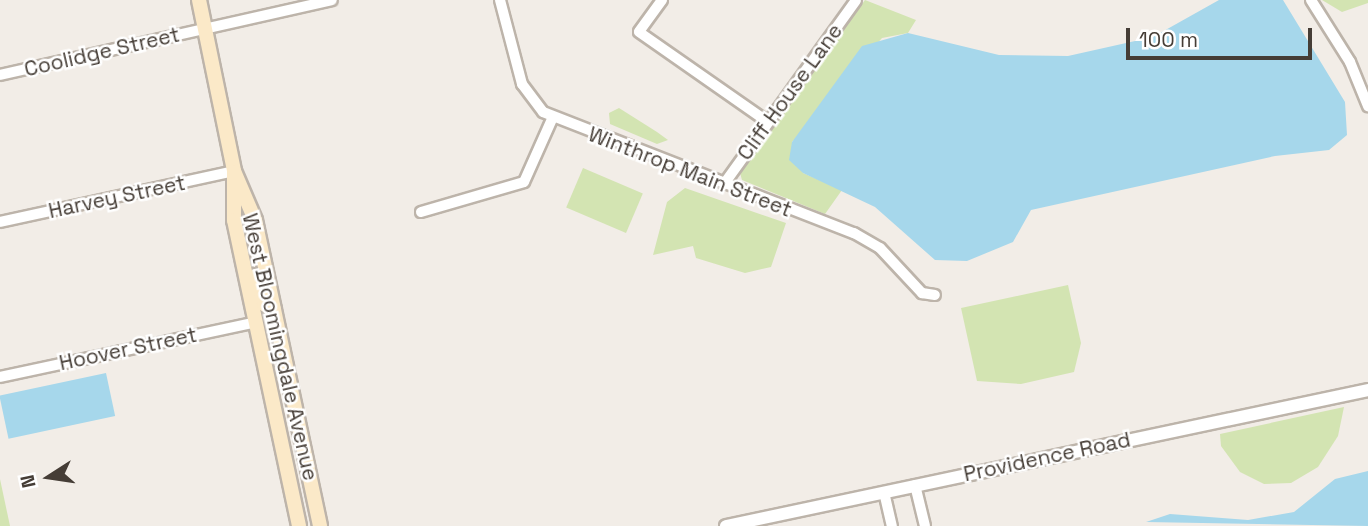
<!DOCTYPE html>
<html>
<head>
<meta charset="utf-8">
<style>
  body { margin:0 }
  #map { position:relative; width:1368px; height:526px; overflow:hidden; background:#f2ede7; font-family:"Space Grotesk",sans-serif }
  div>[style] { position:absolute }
  .green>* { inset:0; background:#d3e4b2; transform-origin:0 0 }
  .water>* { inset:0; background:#a6d7eb; transform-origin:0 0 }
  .roads { filter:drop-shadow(2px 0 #bdb4aa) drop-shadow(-2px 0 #bdb4aa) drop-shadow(0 2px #bdb4aa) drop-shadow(0 -2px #bdb4aa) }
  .minor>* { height:10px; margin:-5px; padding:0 5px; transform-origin:5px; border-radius:5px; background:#fff }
  .tertiary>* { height:12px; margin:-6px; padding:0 6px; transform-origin:6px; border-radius:6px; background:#fff }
  .secondary>* { height:14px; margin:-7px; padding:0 7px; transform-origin:7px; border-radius:7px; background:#fbe9c8 }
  span { translate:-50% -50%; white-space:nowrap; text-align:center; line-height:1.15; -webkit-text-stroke:5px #fff; paint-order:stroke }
  .street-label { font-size:21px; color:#453d36 }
  .north { position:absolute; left:14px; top:442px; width:70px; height:70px; -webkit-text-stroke:5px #fff; paint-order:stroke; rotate:258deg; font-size:19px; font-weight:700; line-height:28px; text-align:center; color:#453d36 }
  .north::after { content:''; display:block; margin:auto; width:24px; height:32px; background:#453d36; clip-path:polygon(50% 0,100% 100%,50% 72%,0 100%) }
  .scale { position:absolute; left:1126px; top:28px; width:186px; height:32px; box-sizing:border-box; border:4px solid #453d36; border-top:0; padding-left:9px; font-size:21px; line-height:24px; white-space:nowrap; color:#453d36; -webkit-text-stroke:5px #fff; paint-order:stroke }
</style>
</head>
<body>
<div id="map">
  <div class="green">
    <div style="clip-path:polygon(865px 0,916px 20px,908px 33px,882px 38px,792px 142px,803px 173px,842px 190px,825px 214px,742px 180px,740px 173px)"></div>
    <div style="clip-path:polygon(1322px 0,1368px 0,1368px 3px,1342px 12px)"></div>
    <div style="clip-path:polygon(619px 108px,657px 132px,668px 140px,657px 144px,610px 124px,609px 113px)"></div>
    <div style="left:583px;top:168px;width:65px;height:43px;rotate:23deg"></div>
    <div style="clip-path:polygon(685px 188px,786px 223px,771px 267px,745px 273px,696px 258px,693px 246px,653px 255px,667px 202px)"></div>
    <div style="clip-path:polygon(1068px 285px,1081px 343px,1074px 372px,1021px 384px,977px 381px,961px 308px)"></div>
    <div style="clip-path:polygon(1344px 407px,1338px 436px,1318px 467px,1291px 483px,1264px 484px,1240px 472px,1221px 446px,1220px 434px)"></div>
    <div style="clip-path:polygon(0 479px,10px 526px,0 526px)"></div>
  </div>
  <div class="water">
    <div style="clip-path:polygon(1219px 0,1283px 0,1345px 102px,1347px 135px,1329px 150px,1275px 156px,1031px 210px,1013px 242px,967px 261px,935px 260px,875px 207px,803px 173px,789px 160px,792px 142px,862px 46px,908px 33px,999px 55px,1068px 56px,1153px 37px)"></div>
    <div style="left:106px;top:373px;width:44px;height:109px;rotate:78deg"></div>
    <div style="clip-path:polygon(1368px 471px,1368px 526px,1146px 522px,1170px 514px,1248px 520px,1294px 512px,1335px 479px)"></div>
  </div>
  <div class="roads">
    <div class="minor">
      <div style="left:500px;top:0;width:87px;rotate:75.3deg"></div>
      <div style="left:522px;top:84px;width:35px;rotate:53deg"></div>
      <div style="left:543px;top:112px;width:334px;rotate:21.3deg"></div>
      <div style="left:854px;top:233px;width:30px;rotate:30deg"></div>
      <div style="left:880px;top:248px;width:62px;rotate:47deg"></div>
      <div style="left:922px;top:293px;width:13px;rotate:9deg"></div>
      <div style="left:662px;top:0;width:39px;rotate:126deg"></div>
      <div style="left:639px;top:32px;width:157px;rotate:34.9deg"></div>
      <div style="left:1311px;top:0;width:73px;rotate:57.8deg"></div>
      <div style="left:1350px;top:62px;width:48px;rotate:67.8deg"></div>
      <div style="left:0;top:75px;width:340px;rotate:-12.7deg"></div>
      <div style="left:724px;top:184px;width:226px;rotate:-54.3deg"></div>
      <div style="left:421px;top:212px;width:107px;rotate:-16.2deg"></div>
      <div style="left:524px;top:182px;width:71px;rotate:-66deg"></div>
      <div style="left:0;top:222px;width:239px;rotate:-12.3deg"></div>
      <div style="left:0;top:377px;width:262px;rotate:-12.1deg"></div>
      <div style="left:915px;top:485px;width:42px;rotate:76.3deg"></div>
      <div style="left:884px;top:492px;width:35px;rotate:77deg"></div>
    </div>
    <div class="tertiary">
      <div style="left:726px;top:526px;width:656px;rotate:-11.96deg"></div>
    </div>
    <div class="secondary">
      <div style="left:199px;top:0;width:175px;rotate:78.4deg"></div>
      <div style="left:234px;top:171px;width:53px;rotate:66.8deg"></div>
      <div style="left:255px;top:220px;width:313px;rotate:78deg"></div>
      <div style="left:234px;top:172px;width:48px;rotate:90deg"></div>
      <div style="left:234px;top:220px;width:313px;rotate:78deg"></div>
      <div style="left:256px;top:276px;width:29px;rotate:74deg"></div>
      <div style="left:264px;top:304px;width:11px;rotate:27deg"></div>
    </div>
  </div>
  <div class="street-label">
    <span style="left:102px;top:52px;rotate:-13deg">Coolidge Street</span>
    <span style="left:790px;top:92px;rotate:-54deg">Cliff House Lane</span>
    <span style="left:690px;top:172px;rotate:21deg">Winthrop Main Street</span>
    <span style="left:117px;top:197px;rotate:-12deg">Harvey Street</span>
    <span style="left:280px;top:347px;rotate:77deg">West Bloomingdale Avenue</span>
    <span style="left:128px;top:349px;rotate:-12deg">Hoover Street</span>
    <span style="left:1047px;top:457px;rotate:-12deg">Providence Road</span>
  </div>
  <div class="north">N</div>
  <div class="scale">100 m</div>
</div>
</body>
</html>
